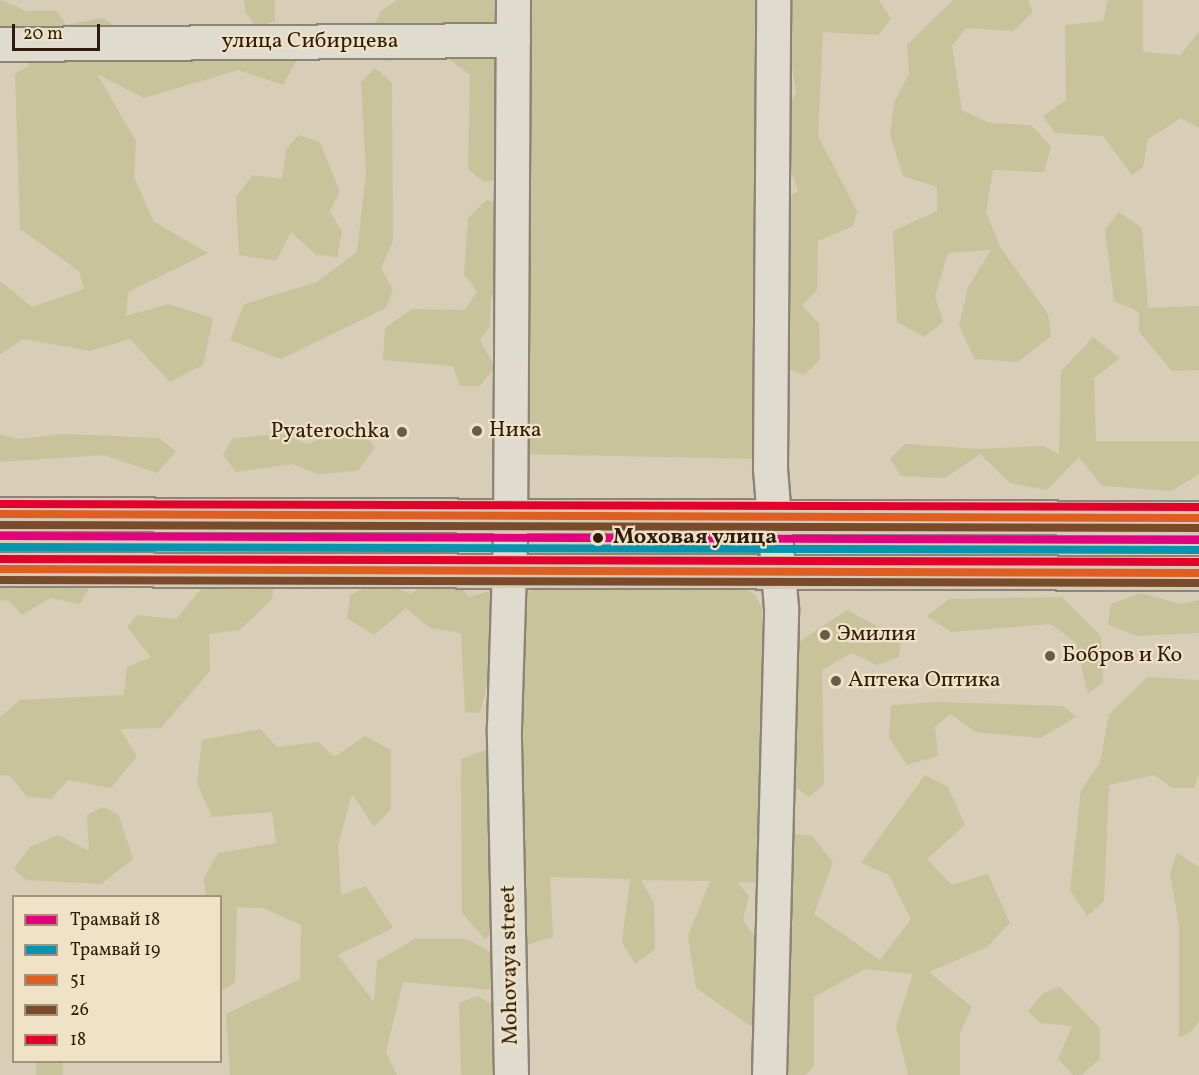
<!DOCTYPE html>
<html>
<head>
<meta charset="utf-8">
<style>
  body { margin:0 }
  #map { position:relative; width:1199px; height:1075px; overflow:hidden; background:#d8cdb6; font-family:Vollkorn,serif }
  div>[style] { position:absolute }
  .green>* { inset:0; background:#c8c39a; transform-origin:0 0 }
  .roads { filter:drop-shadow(2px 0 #8d8475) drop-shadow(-2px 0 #8d8475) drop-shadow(0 2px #8d8475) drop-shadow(0 -2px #8d8475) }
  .minor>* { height:33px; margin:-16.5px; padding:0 16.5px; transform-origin:16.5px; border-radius:16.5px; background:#e0dbcf }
  .major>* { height:33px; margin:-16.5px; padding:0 16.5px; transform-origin:16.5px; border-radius:16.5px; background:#d5cbbb }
  .bus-1>* { height:8px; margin:-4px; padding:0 4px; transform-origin:4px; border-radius:4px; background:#df5e20 }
  .bus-2>* { height:8px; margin:-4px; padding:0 4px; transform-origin:4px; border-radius:4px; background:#7a4b2a }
  .bus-3>* { height:8px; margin:-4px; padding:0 4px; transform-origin:4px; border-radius:4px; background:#e4002b }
  .tram-1>* { height:8px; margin:-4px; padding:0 4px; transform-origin:4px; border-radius:4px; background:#e5007d }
  .tram-2>* { height:8px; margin:-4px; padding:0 4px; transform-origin:4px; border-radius:4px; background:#0794b1 }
  .dots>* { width:16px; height:16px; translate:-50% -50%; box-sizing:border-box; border:3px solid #efe2c6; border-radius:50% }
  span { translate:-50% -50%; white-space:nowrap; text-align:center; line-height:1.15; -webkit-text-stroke:4.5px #efe2c6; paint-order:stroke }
  .street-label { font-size:22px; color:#301c0a }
  .poi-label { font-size:22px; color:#301c0a }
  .left { translate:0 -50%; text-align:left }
  .right { translate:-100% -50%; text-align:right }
  .stop-label { font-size:22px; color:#301c0a; font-weight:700 }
  .legend { position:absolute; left:12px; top:895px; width:210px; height:168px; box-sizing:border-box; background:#efe2c6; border:2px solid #a3937b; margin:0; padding:8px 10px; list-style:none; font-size:18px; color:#301c0a }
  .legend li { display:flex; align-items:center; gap:12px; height:30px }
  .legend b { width:30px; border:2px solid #a3937b }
  .scale { position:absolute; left:12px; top:24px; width:88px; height:27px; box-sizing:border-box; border:3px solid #301c0a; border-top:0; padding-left:8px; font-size:18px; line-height:21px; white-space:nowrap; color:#301c0a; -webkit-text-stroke:4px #efe2c6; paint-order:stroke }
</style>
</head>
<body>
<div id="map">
  <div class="green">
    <div style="clip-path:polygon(0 0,27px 11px,57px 11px,66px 25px,102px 18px,134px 38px,298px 58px,283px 85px,238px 70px,144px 98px,97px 74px,136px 141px,134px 177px,154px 222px,208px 253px,128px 292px,126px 316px,168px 304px,213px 318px,203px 365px,170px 382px,130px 339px,90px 351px,23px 339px,0 354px,0 281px,32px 307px,84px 289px,79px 271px,20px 229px,15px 74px,29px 66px,10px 37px,0 41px)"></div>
    <div style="clip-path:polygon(244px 0,275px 0,275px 21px,256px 27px,245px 11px)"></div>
    <div style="clip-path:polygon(397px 0,766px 0,760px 459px,520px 454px,509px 177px,484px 182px,468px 169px,470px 75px,444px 55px,385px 61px,362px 50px,381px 11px)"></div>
    <div style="clip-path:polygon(782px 0,879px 0,891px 19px,878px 35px,823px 32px,818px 136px,857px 211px,853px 226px,818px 241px,817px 290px,802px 305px,819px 324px,820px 360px,804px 375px,783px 367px,776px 205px,798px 191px,778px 133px,796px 92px)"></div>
    <div style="clip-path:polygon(953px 0,1028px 0,1033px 12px,1013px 31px,966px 28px,952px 46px,962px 110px,989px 123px,1031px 125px,1051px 146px,1044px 172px,993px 170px,986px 212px,1000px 247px,1048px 314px,1051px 336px,1018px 362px,975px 359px,959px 326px,968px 287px,991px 250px,948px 253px,935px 296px,943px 322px,924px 337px,897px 322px,893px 231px,937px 211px,937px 187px,903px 176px,890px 135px,894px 102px,909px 74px,907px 45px)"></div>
    <div style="clip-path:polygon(1108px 0,1143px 0,1143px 52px,1180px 55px,1199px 32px,1199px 128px,1181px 118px,1148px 139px,1143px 167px,1132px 175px,1103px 136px,1055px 133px,1043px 116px,1066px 100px,1065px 25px,1103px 21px)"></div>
    <div style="clip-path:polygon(375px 68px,392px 83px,393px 241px,381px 268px,393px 289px,386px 308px,281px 359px,230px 340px,244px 304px,317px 282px,357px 252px,366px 173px,361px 82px)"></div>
    <div style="clip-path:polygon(299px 135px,320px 142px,340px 192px,330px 211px,342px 232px,337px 257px,316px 255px,291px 232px,276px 261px,239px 255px,236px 197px,253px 175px,282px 179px,286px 149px)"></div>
    <div style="clip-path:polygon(486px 200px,505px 205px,504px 284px,491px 296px,490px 326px,480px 340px,495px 367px,480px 386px,460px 386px,453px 366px,383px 360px,385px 328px,412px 309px,465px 310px,477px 291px,464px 274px,468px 218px)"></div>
    <div style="clip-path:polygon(1119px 212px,1142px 228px,1148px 308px,1199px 306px,1199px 370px,1172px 371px,1139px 332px,1139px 312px,1114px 301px,1105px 230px)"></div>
    <div style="clip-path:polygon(1093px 337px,1120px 358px,1094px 378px,1096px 441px,1199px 441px,1199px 474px,1171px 491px,1102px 486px,1079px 457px,1047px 490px,1010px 483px,980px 454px,945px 478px,901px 476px,890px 459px,905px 444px,979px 449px,1043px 446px,1059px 454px,1061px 371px)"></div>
    <div style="clip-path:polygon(0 434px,18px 439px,63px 434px,159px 438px,176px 451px,157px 473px,104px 455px,0 462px)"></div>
    <div style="clip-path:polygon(283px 434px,307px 444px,324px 438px,367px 438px,375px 447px,358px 471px,317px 474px,293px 464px,236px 472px,223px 455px,233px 438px)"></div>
    <div style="clip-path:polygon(0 566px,48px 586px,56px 569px,91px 584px,80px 604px,50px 598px,22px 615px,9px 601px,0 600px)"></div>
    <div style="clip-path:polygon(445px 568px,469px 597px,494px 590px,502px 625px,480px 713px,465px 712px,461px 633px,430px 628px,406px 608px,374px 635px,347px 618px,350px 595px,380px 581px,411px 594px)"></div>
    <div style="clip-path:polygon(212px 576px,274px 582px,272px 599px,240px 630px,209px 634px,210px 671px,161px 728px,120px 729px,137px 756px,111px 788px,68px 780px,51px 799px,27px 797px,10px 776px,0 775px,0 717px,20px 700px,124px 695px,127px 667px,151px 657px,127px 627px,137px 615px,176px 619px)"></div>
    <div style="clip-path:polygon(evenodd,738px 585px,755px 595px,762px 608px,762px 831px,812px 836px,833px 862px,814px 914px,880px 960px,911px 919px,889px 875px,861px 863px,925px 775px,948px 787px,965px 825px,927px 859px,952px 885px,988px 874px,1010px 923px,987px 947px,929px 972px,972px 1007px,960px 1033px,960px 1075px,908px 1075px,896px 1026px,913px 974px,865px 969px,814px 997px,814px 1066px,805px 1075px,768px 1075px,765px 1036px,696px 988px,688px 936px,710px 881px,641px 880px,654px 903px,655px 949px,635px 964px,622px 942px,630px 879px,550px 877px,553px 937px,526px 945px,504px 926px,485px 939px,462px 913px,461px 759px,491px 748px,521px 598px,536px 586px,738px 585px,737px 882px,762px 883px,758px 942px,743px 920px,749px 896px,737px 882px)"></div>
    <div style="clip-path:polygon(1141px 593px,1180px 604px,1199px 600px,1199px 633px,1137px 636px,1108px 625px,1111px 604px)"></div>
    <div style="clip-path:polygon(1062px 597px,1101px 636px,1103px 682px,1088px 694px,1076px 643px,1051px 624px,951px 632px,927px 616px,949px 599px)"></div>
    <div style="clip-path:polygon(847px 610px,901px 639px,899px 657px,877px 665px,852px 653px,822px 670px,824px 784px,809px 797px,794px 786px,782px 729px,788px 649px)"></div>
    <div style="clip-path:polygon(1148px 677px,1199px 680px,1199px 774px,1194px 788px,1172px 788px,1154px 775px,1109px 785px,1104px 901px,1087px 916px,1070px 890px,1081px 790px,1100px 763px,1109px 714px)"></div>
    <div style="clip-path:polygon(938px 702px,1063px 706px,1076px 717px,1040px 738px,976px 732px,950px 714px,935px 727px,938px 756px,907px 765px,889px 738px,891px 705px)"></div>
    <div style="clip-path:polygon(260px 729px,277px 747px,319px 742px,334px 757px,365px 736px,391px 750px,391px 809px,374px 827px,352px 794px,338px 846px,341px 895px,366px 886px,393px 928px,338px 955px,374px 1002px,377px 961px,415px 939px,466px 939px,505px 959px,506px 991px,403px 982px,386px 1052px,397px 1075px,230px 1075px,226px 1014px,300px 979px,301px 925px,263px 908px,237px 907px,235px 983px,221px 991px,220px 896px,206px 896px,204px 878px,218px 853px,276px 843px,272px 812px,212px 817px,197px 783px,202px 740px)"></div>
    <div style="clip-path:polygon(103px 807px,118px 814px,133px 859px,101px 884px,26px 880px,14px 869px,30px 847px,58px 835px,89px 851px,87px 815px)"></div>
    <div style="clip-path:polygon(1177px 853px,1199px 867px,1199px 1021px,1192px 1031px,1179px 1038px,1179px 926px,1170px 873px)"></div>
    <div style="clip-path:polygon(1060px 987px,1100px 1028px,1100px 1059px,1081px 1075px,1073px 1075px,1058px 1059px,1072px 1026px,1040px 1023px,1028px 1011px,1043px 993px)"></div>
    <div style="clip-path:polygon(478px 996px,507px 1014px,499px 1075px,461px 1075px,459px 1003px)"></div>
    <div style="left:36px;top:1062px;width:27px;height:13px"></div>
  </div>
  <div class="roads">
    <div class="minor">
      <div style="left:0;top:44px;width:513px;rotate:-0.45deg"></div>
      <div style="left:511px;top:1075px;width:348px;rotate:-91.2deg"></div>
      <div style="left:504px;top:727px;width:189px;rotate:-88.2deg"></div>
      <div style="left:510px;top:538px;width:538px;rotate:-89.68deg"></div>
      <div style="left:769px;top:1075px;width:467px;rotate:-88.5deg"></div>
      <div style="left:781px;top:608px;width:141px;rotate:-94.5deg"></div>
      <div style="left:770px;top:467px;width:467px;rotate:-89.6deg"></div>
    </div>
    <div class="major">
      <div style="left:0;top:514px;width:1199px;rotate:0.19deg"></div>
      <div style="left:0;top:569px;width:1199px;rotate:0.19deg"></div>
    </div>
  </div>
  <div class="bus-1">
    <div style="left:0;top:514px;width:1199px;rotate:0.19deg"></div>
    <div style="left:0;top:569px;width:1199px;rotate:0.19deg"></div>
  </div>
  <div class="bus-2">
    <div style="left:0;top:525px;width:1199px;rotate:0.14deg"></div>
    <div style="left:0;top:580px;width:1199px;rotate:0.14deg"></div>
  </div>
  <div class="bus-3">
    <div style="left:0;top:504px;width:1199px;rotate:0.14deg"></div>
    <div style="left:0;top:559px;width:1199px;rotate:0.14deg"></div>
  </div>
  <div class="tram-1">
    <div style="left:0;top:536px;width:1199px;rotate:0.19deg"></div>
  </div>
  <div class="tram-2">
    <div style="left:0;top:547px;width:1199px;rotate:0.14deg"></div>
  </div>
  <div class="dots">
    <div style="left:477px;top:431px;background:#6b5a46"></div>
    <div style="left:402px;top:432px;background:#6b5a46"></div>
    <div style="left:598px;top:538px;background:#301c0a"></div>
    <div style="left:825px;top:635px;background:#6b5a46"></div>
    <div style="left:1050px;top:656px;background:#6b5a46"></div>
    <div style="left:836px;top:681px;background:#6b5a46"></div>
  </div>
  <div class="street-label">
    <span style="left:310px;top:42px">улица Сибирцева</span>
    <span style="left:510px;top:965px;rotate:-91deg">Mohovaya street</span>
  </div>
  <div class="poi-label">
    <span class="left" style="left:489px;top:431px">Ника</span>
    <span class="right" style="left:390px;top:432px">Pyaterochka</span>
    <span class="left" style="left:837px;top:635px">Эмилия</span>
    <span class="left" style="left:1062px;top:656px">Бобров и Ко</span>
    <span class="left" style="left:848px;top:681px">Аптека Оптика</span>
  </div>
  <div class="stop-label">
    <span class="left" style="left:613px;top:538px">Моховая улица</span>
  </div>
  <ul class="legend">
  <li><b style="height:8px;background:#e5007d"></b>Трамвай 18</li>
  <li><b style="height:8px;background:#0794b1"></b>Трамвай 19</li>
  <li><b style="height:8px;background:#df5e20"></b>51</li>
  <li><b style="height:8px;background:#7a4b2a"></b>26</li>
  <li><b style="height:8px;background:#e4002b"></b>18</li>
  </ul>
  <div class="scale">20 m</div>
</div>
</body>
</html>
